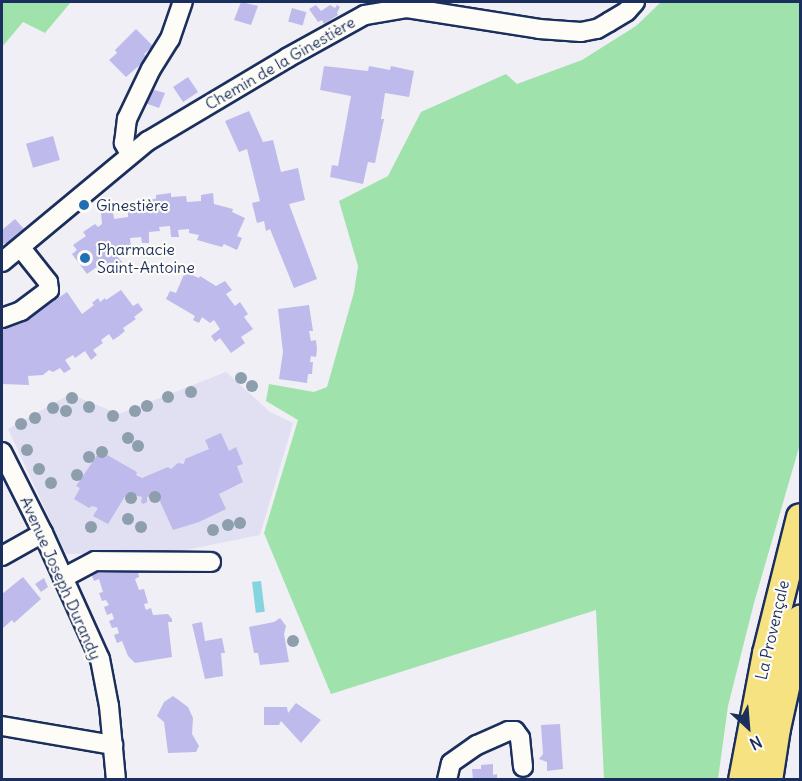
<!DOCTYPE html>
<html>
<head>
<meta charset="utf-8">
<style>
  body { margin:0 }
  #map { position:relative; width:802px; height:781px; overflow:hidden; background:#f0eff5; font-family:Delius,sans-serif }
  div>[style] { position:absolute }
  .built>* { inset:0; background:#e1dff2 }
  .green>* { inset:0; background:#9fe2ac }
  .water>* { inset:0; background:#84d4e0; transform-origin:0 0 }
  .building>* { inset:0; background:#bebaec; transform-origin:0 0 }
  .roads { filter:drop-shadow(2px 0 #1b2f5e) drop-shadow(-2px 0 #1b2f5e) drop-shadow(0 2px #1b2f5e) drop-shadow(0 -2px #1b2f5e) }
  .minor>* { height:18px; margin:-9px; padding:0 9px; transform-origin:9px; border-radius:9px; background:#fdfcf7 }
  .highway>* { height:27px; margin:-13.5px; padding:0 13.5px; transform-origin:13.5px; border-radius:13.5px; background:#f7e281 }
  .trees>* { width:12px; height:12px; margin:-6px; border-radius:50%; background:#8d9ead }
  .dots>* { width:16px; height:16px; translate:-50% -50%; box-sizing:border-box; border:3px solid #fdfcf7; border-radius:50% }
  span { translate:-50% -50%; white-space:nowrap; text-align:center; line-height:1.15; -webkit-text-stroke:4.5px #fdfcf7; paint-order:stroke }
  .street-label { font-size:16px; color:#1b2f5e }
  .poi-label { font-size:16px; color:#1b2f5e }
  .left { translate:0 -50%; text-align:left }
  .frame { position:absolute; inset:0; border:3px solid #1b2f5e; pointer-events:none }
  .north { position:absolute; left:718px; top:697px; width:60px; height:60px; -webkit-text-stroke:4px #fdfcf7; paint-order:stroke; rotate:154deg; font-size:16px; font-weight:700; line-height:24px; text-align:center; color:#1b2f5e }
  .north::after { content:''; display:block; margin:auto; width:21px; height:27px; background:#1b2f5e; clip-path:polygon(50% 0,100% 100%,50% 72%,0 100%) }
</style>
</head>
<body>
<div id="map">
  <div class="built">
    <div style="clip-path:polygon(226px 372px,270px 412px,293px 423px,260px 535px,171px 553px,66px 554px,8px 429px,70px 394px,119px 414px)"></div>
  </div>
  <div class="green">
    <div style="clip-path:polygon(2px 2px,71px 2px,45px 33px,23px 22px,2px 47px)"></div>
    <div style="clip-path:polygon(661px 2px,800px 2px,800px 444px,754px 603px,728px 706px,718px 779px,604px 779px,596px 610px,331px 694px,264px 533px,298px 420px,266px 401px,269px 384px,314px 392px,327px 387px,354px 292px,358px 266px,339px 201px,388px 176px,421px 112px,506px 74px,517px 84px,582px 60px,636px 26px)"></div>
  </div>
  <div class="water">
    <div style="left:261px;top:581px;width:31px;height:9px;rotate:83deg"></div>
  </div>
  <div class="building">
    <div style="clip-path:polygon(241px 2px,258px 6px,251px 25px,234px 20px)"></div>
    <div style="clip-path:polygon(316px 5px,321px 11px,330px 5px,335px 8px,337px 5px,340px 7px,337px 13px,338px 15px,324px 24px,322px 20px,318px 22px,309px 9px)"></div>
    <div style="left:292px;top:8px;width:15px;height:14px;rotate:16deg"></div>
    <div style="clip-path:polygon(136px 29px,153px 46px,144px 54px,148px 58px,126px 77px,109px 60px,117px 53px,115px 50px)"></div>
    <div style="clip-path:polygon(324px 66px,368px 71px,369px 66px,390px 70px,391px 66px,414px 71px,409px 97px,385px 93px,381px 119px,384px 119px,375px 163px,368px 162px,363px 184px,330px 177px,332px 165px,338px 166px,351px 96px,320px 90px)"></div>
    <div style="left:188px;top:77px;width:18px;height:18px;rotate:56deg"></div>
    <div style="clip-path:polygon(151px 89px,165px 93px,159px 108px,145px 103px)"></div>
    <div style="clip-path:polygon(249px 111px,263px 142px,273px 140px,281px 172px,298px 168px,305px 200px,289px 204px,317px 279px,294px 288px,270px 229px,266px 231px,264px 221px,257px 223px,252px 203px,260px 201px,247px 149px,239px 152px,225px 121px)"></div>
    <div style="left:53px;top:136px;width:25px;height:28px;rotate:74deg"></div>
    <div style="clip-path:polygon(171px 193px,171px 197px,186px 196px,187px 202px,201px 201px,201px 195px,213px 193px,214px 204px,233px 209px,232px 212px,245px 218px,237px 236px,242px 238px,237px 250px,224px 244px,222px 247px,197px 240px,199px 235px,189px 233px,189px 229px,178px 230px,179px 237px,171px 237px,170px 226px,159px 227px,160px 231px,149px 232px,149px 243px,142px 243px,141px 237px,130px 238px,131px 248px,125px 248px,116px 255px,122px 262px,115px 268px,112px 265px,102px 271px,98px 266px,87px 274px,72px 254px,77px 250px,73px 245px,86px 236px,83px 232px,95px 224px,98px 227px,102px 224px,101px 213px,113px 212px,114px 219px,128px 217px,128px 206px,142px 205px,142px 200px,156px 199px,156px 195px)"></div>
    <div style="clip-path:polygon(15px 219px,24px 229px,31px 226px,7px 245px,5px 243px,2px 245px,2px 230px)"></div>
    <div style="clip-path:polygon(185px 272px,199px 278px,200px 276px,216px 286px,225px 281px,232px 290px,226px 294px,235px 306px,240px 302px,248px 314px,244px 317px,253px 329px,241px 337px,245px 343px,231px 353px,220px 338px,215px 342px,211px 336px,220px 329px,214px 320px,210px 323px,202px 317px,199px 323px,193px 320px,195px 316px,166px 299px,170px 291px,176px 293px)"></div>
    <div style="clip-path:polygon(121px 290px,133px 306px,138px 303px,143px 310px,134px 317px,136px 319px,123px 328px,125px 331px,119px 336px,113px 340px,109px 334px,101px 340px,103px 343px,93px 350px,97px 355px,91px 360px,85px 351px,75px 358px,73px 355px,65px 360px,71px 369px,64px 373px,60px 368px,53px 372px,49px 370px,43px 375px,28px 376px,29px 385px,2px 384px,2px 326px,20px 324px,67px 292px,82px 314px,94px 305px,92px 303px,98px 298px,100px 302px,105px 298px,106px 300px)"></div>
    <div style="clip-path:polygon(309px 305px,313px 331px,309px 331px,311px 341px,316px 340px,317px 349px,316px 357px,311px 356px,310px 362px,313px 362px,312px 374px,308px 374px,307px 383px,279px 379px,283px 352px,278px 309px)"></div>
    <div style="clip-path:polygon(221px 433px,229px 451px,236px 447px,243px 464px,237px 466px,243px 482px,219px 494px,226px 509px,199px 522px,173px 530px,157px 495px,147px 497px,147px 502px,143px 504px,141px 502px,142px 497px,127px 493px,108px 524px,93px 516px,98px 508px,92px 506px,89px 508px,74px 499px,80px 488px,76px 486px,98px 454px,106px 458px,107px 455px,137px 472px,136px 475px,142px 478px,168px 467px,171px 469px,178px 463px,184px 464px,185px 459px,209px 449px,205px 440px)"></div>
    <div style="clip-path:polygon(137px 567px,139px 577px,135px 579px,139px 590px,144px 589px,148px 603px,144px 604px,146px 610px,151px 608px,153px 615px,168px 614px,172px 619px,172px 622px,168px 622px,172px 657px,135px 663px,128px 656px,122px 641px,117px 643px,114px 635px,119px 633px,117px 627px,112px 628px,109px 621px,114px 619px,112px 613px,107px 615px,104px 607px,109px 605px,106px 600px,102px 601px,99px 593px,103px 592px,99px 579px,94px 581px,91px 573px,91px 568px)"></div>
    <div style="clip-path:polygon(23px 577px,41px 599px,14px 623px,12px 620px,2px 629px,2px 594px)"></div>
    <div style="clip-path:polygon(44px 578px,48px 587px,41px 592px,35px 584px)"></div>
    <div style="clip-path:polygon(280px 618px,286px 626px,284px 634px,289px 662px,260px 665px,258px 653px,254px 653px,249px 627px,274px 622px)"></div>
    <div style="clip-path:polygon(202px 622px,205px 641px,222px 638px,225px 653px,221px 653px,223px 676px,205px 679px,192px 624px)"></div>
    <div style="clip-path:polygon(173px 696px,188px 707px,193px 718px,192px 734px,199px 746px,196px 752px,168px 753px,164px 722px,157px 716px,164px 702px)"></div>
    <div style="clip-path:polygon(296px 703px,321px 720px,301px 743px,281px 721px,279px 725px,264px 725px,264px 707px,287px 707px,288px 713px)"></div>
    <div style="clip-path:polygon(560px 724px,563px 769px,547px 771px,547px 762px,539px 759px,543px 754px,541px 725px)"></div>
    <div style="clip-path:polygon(493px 764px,493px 775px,497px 774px,497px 780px,473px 780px,472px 769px,481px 769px,481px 765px)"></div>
  </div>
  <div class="roads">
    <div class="minor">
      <div style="left:130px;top:154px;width:13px;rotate:-119deg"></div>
      <div style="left:124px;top:143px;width:24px;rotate:-83deg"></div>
      <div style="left:127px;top:119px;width:55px;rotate:-64.4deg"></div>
      <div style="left:151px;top:69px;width:36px;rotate:-58deg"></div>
      <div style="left:170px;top:39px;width:39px;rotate:-71deg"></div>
      <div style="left:2px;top:262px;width:190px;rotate:-39.7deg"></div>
      <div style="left:148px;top:141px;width:162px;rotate:-30.8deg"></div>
      <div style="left:287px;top:58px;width:89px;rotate:-28.9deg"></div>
      <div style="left:365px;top:15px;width:43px;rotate:-9.5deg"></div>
      <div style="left:407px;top:8px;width:134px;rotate:9deg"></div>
      <div style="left:539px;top:29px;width:42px;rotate:4.1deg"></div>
      <div style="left:581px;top:32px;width:16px;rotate:-11deg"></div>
      <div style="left:597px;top:29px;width:14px;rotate:-30deg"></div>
      <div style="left:609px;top:22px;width:21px;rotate:-31deg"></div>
      <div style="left:627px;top:11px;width:12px;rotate:-48deg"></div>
      <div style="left:2px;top:318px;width:20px;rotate:-20deg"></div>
      <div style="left:21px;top:311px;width:35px;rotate:-37deg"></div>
      <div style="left:49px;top:290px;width:8px;rotate:-97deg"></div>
      <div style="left:48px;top:282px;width:43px;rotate:-128.5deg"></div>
      <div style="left:2px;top:452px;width:91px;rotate:63.2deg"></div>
      <div style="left:43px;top:533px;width:138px;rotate:65.7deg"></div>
      <div style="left:100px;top:659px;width:48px;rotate:79.2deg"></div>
      <div style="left:109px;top:706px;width:74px;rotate:84.6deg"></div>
      <div style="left:2px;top:556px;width:47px;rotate:-29.3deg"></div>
      <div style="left:63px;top:578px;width:36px;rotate:-28deg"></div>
      <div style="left:95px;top:561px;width:116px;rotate:0.5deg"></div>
      <div style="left:2px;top:726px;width:113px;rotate:9.7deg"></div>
      <div style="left:447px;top:780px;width:17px;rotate:-77deg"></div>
      <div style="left:451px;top:763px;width:32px;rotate:-35deg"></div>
      <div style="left:477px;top:745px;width:34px;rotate:-24deg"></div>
      <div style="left:508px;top:731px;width:7px"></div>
      <div style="left:515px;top:731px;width:9px;rotate:54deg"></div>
      <div style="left:520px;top:738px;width:29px;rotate:84deg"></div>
    </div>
    <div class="highway">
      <div style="left:742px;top:780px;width:129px;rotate:-79.3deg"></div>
      <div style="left:766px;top:653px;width:140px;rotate:-76deg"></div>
      <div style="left:768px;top:780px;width:53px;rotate:-81.3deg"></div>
      <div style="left:776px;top:728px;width:112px;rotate:-77.6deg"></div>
    </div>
  </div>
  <div class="trees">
    <div style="left:241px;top:378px"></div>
    <div style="left:252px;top:386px"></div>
    <div style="left:191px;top:392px"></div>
    <div style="left:168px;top:397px"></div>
    <div style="left:72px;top:398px"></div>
    <div style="left:147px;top:406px"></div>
    <div style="left:89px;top:407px"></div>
    <div style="left:53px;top:408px"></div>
    <div style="left:66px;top:411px"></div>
    <div style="left:135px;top:411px"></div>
    <div style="left:113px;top:416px"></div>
    <div style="left:35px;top:418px"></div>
    <div style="left:21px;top:424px"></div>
    <div style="left:128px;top:438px"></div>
    <div style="left:138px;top:446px"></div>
    <div style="left:27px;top:450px"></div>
    <div style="left:102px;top:452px"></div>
    <div style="left:89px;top:457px"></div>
    <div style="left:39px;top:469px"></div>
    <div style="left:77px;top:475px"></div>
    <div style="left:51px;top:483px"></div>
    <div style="left:155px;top:497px"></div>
    <div style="left:131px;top:498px"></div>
    <div style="left:128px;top:519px"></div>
    <div style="left:240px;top:523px"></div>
    <div style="left:228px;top:525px"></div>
    <div style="left:91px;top:527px"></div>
    <div style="left:141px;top:527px"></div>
    <div style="left:213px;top:530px"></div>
    <div style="left:293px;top:641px"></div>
  </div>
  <div class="dots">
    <div style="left:84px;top:205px;background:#1f6fb2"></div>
    <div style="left:85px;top:258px;background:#1f6fb2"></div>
  </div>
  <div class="street-label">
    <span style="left:280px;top:63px;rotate:-30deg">Chemin de la Ginestière</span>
    <span style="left:61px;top:578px;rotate:66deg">Avenue Joseph Durandy</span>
    <span style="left:772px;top:630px;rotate:-77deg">La Provençale</span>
  </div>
  <div class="poi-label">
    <span class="left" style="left:96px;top:205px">Ginestière</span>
    <span class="left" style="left:97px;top:258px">Pharmacie<br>Saint-Antoine</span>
  </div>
  <div class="frame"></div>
  <div class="north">N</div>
</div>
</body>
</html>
